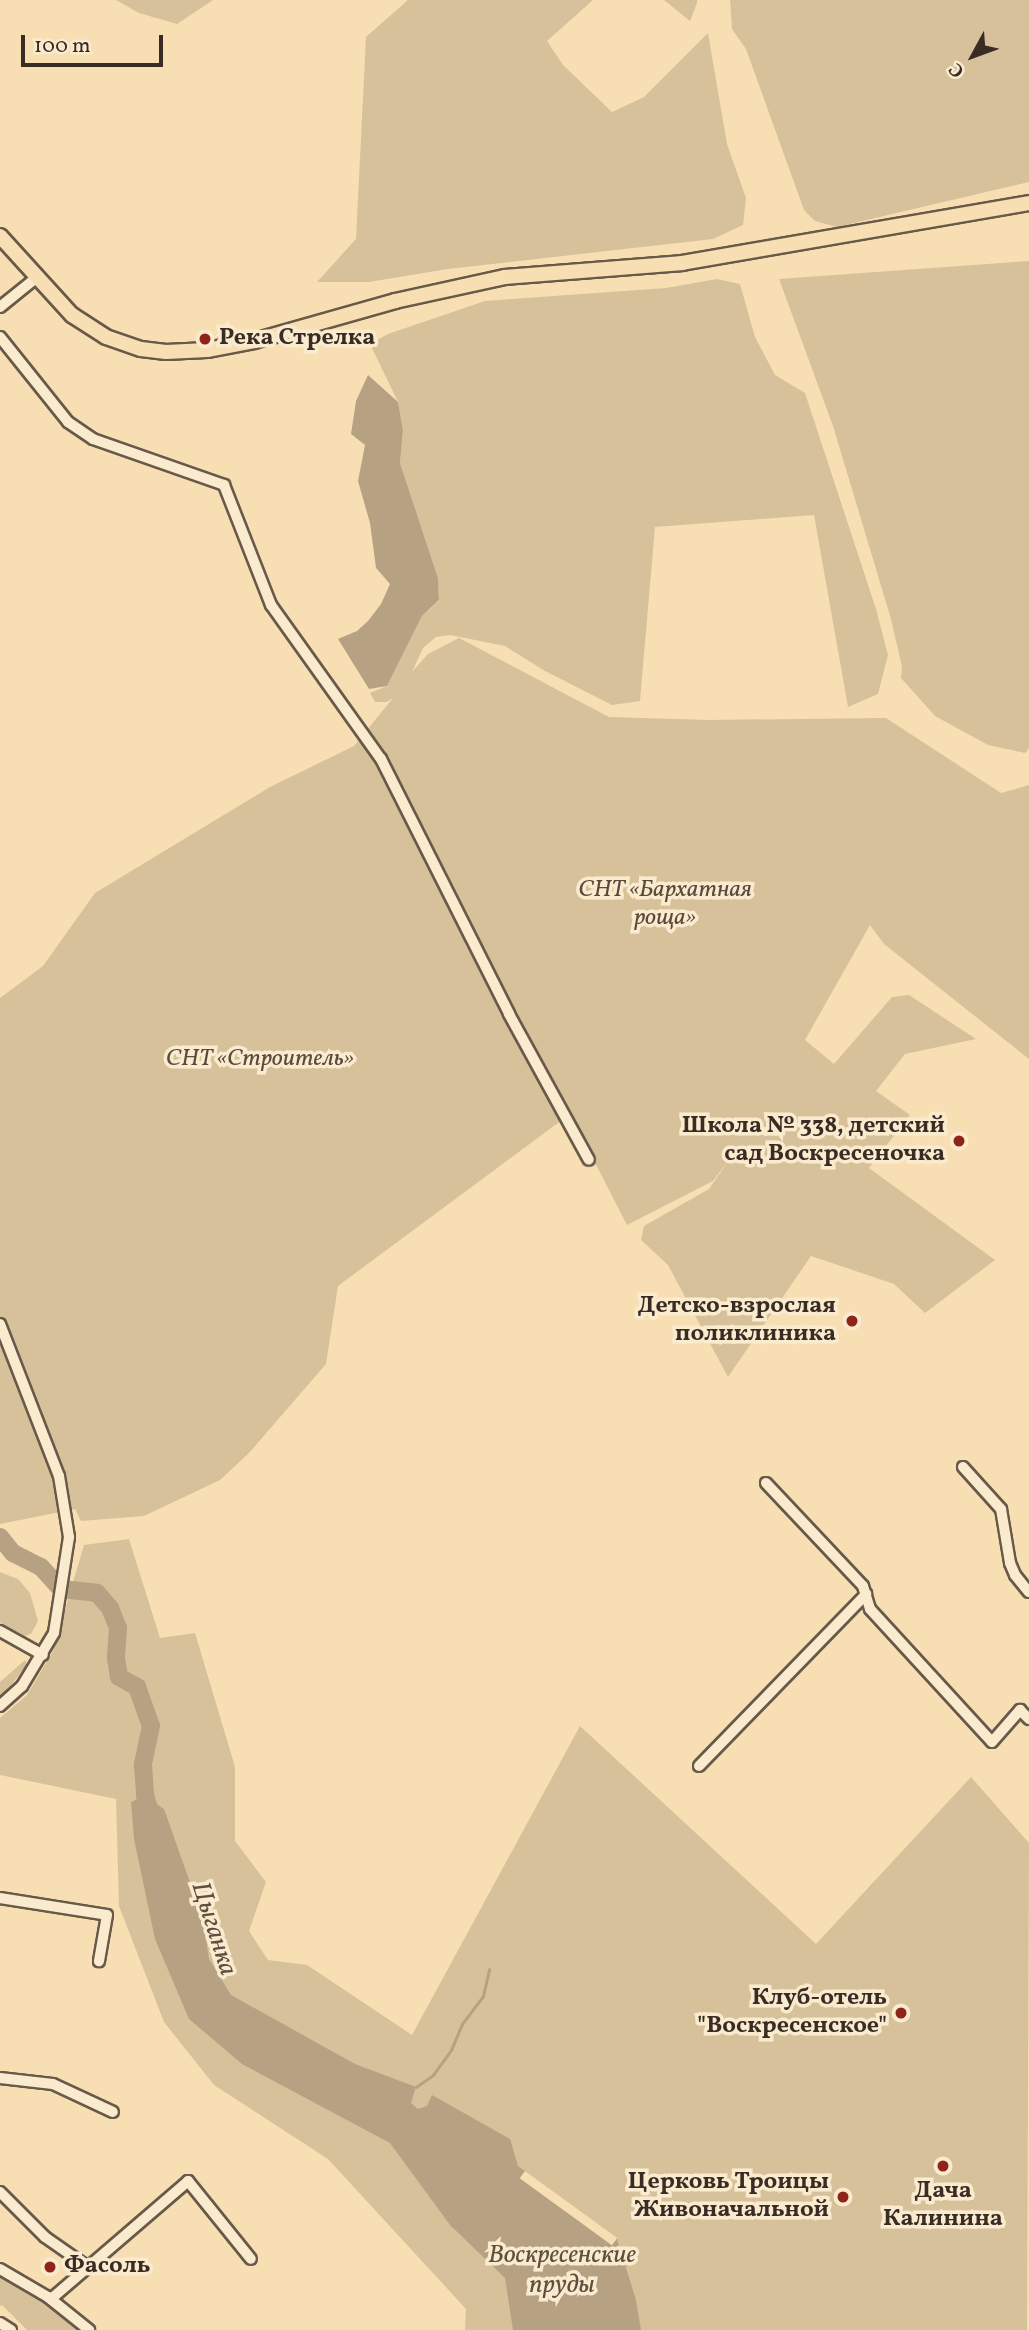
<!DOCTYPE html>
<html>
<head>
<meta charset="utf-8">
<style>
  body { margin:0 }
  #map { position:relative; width:1029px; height:2330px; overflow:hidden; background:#f7dfb3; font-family:Vollkorn,serif }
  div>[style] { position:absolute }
  .green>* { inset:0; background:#d7c19b }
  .water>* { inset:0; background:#b6a282 }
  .pier>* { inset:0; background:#f7dfb3; transform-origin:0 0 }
  .stream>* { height:2.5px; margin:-1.25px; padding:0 1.25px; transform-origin:1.25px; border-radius:1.25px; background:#b6a282 }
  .river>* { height:18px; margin:-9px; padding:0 9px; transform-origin:9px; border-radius:9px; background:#b6a282 }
  .roads { filter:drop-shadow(2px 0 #685948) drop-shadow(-2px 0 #685948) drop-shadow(0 2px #685948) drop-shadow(0 -2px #685948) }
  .minor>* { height:10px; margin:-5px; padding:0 5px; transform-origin:5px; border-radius:5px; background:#faeace }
  .major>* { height:14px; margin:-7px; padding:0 7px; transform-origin:7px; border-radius:7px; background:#f7dfb3 }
  .dots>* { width:19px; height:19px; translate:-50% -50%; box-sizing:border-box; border:4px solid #faeace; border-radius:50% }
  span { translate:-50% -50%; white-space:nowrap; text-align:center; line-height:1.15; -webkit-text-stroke:7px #faeace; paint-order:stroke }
  .poi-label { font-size:24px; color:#392c24; font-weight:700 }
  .left { translate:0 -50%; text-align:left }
  .right { translate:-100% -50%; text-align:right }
  .park-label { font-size:24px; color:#594a3c; font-style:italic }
  .water-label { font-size:26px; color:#5e4f40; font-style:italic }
  .north { position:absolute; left:938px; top:21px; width:70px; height:70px; -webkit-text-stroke:5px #faeace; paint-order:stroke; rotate:229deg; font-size:19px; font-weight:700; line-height:28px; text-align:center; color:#392c24 }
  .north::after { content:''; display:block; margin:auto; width:24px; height:32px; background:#392c24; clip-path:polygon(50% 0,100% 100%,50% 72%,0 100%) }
  .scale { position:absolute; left:21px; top:35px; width:142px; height:32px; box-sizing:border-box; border:4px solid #392c24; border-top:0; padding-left:9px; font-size:21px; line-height:24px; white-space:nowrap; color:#392c24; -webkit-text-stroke:5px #faeace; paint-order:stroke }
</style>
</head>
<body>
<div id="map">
  <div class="green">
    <div style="clip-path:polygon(116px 0,213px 0,177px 24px,139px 13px)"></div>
    <div style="clip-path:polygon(408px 0,593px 0,547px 41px,563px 65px,612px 112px,644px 97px,708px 33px,727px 144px,746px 198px,743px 225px,713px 239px,448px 269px,369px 282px,317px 282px,356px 239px,366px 37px)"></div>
    <div style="clip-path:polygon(664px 0,697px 0,697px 3px,690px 21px)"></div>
    <div style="clip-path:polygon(730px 0,1029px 0,1029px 182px,837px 227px,815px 221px,804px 210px,746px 49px,732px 29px)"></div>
    <div style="clip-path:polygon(1029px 261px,1029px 748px,1025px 753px,988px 745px,935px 716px,901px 678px,902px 667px,891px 619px,833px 426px,779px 279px)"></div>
    <div style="clip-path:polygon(717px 279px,740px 284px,755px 337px,775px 375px,805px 393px,876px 609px,888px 655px,878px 694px,848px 707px,814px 515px,655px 527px,640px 701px,612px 705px,545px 671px,505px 646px,450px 635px,436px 637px,423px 648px,412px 672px,428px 654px,459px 638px,609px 717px,708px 720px,886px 718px,1001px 793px,1029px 785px,1029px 1059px,884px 944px,870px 925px,805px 1040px,834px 1064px,892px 997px,909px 995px,976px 1039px,905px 1054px,876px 1091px,910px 1115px,869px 1168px,995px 1260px,925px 1313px,894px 1284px,811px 1256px,728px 1377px,668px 1265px,641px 1240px,644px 1226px,709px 1189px,729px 1160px,713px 1181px,627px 1225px,570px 1114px,338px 1286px,326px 1364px,249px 1453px,220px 1480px,144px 1516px,81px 1521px,75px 1509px,0 1524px,0 998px,43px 966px,95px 893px,270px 787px,354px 746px,393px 698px,387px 702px,375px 702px,370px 693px,387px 686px,422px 616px,439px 601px,438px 578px,400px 463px,403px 430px,398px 402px,370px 344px,388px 334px,485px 301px,666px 288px)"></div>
    <div style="clip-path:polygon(129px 1539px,160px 1638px,195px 1633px,235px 1767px,235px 1841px,266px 1882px,249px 1931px,268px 1960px,307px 1965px,412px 2035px,580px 1726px,816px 1944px,971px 1777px,1029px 1843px,1027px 2330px,465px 2330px,466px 2309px,328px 2159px,214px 2085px,164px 2022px,119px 1906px,116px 1799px,0 1775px,0 1718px,27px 1695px,53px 1651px,84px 1545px)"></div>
    <div style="clip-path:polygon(0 1572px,18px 1579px,30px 1593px,38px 1621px,31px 1634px,25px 1636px,0 1623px)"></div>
    <div style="clip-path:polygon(25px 1660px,27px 1665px,0 1699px,0 1682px)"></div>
    <div style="clip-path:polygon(0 2272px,43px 2299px,84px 2330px,27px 2330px,2px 2305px,0 2306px)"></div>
  </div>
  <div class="water">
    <div style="clip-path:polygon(368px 375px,398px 402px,403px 430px,400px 463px,438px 578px,439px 600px,422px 616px,387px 686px,369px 689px,338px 639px,357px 631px,368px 621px,381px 604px,390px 584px,376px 568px,370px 523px,358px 481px,365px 445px,351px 434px,356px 401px)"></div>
    <div style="clip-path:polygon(145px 1796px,164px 1809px,203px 1919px,209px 1959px,231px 1995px,355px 2064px,416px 2087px,411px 2103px,418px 2109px,427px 2106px,432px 2095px,510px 2139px,518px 2166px,617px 2239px,636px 2300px,641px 2330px,513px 2330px,505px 2278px,450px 2225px,390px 2143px,242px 2064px,189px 2019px,155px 1939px,134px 1839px,131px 1802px)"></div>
  </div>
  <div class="pier">
    <div style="left:525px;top:2171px;width:114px;height:9px;rotate:36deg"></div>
  </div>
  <div class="stream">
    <div style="left:416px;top:2087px;width:21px;rotate:-35deg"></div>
    <div style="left:433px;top:2075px;width:31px;rotate:-54deg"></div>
    <div style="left:451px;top:2050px;width:28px;rotate:-67deg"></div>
    <div style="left:462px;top:2024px;width:35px;rotate:-53deg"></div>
    <div style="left:483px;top:1996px;width:27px;rotate:-77deg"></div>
  </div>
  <div class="river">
    <div style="left:0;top:1537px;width:21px;rotate:51deg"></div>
    <div style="left:13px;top:1553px;width:31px;rotate:27deg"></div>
    <div style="left:41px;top:1567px;width:30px;rotate:48deg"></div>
    <div style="left:61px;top:1589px;width:36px;rotate:6deg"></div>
    <div style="left:97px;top:1593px;width:20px;rotate:49deg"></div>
    <div style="left:110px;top:1608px;width:22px;rotate:68deg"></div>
    <div style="left:118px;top:1628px;width:30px;rotate:94deg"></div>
    <div style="left:116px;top:1658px;width:19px;rotate:81deg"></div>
    <div style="left:119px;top:1677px;width:21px;rotate:29deg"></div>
    <div style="left:137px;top:1687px;width:41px;rotate:70.3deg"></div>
    <div style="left:151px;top:1726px;width:40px;rotate:102deg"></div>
    <div style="left:143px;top:1765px;width:31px;rotate:86deg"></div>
    <div style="left:145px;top:1796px;width:23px;rotate:72deg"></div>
  </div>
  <div class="roads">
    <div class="minor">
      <div style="left:0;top:307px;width:46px;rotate:-38.9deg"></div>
      <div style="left:0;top:337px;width:109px;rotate:51.3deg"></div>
      <div style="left:68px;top:422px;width:30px;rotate:34deg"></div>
      <div style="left:93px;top:439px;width:139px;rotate:19.3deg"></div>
      <div style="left:224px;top:485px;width:129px;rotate:68.6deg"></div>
      <div style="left:271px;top:605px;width:189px;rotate:54.5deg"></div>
      <div style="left:381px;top:759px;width:285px;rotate:63.3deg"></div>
      <div style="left:509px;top:1014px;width:166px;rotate:61.3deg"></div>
      <div style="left:0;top:1324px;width:163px;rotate:68.8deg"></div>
      <div style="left:59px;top:1476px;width:62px;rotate:80.7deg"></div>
      <div style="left:69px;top:1537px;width:97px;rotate:98.9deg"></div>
      <div style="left:54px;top:1633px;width:62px;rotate:121.1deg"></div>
      <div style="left:22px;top:1686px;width:30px;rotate:138deg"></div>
      <div style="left:963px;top:1467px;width:57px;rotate:47.9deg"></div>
      <div style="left:1001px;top:1509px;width:55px;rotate:80.5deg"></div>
      <div style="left:1010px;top:1563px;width:13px;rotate:67deg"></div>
      <div style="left:1015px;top:1575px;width:22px;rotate:51deg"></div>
      <div style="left:766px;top:1483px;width:141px;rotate:46.7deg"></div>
      <div style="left:863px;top:1586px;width:24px;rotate:73deg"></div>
      <div style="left:870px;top:1609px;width:180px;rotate:47.5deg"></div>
      <div style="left:992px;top:1742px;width:43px;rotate:-48.8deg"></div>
      <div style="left:1020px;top:1710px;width:13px;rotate:45deg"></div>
      <div style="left:0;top:1631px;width:49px;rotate:29.2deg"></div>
      <div style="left:699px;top:1766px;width:240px;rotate:-45.8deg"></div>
      <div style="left:0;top:1898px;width:108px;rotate:9deg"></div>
      <div style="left:107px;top:1915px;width:47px;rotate:99.9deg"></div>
      <div style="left:0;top:2078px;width:53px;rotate:6.5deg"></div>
      <div style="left:53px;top:2084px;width:66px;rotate:25deg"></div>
      <div style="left:0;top:2192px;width:64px;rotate:45deg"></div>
      <div style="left:45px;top:2237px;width:52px;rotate:34.9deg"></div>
      <div style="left:0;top:2269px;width:56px;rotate:30.3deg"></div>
      <div style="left:48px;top:2297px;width:53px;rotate:38.8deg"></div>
      <div style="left:51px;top:2299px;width:181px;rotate:-40.7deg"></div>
      <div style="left:188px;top:2181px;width:100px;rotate:51.1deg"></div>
      <div style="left:0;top:2323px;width:13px;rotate:32deg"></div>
    </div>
    <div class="major">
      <div style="left:0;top:236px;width:107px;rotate:47.7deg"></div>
      <div style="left:72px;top:315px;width:40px;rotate:32.9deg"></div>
      <div style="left:106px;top:337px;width:37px;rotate:19deg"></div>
      <div style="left:141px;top:349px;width:25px;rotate:7deg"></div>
      <div style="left:166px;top:352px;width:41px;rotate:-2.8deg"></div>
      <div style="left:207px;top:350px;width:48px;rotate:-10.8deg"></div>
      <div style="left:254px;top:341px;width:147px;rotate:-15.8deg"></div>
      <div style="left:395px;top:301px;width:113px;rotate:-12.3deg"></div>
      <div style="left:505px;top:277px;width:178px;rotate:-4.5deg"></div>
      <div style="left:682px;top:263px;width:352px;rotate:-9.8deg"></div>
    </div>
  </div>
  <div class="dots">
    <div style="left:205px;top:339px;background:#8f2418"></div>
    <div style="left:959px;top:1141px;background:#8f2418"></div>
    <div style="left:852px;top:1321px;background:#8f2418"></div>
    <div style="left:901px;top:2013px;background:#8f2418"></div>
    <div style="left:943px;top:2166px;background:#8f2418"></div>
    <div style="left:843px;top:2197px;background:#8f2418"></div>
    <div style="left:50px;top:2267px;background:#8f2418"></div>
  </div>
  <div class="poi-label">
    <span class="left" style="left:219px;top:339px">Река Стрелка</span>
    <span class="right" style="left:945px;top:1141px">Школа № 338, детский<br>сад Воскресеночка</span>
    <span class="right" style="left:836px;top:1321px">Детско-взрослая<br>поликлиника</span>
    <span class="right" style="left:887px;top:2013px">Клуб-отель<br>"Воскресенское"</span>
    <span class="right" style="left:829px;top:2197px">Церковь Троицы<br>Живоначальной</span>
    <span style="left:943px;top:2206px">Дача<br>Калинина</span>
    <span class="left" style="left:64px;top:2267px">Фасоль</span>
  </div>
  <div class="park-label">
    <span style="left:665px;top:905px">СНТ «Бархатная<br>роща»</span>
    <span style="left:260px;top:1060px">СНТ «Строитель»</span>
  </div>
  <div class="water-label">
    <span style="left:213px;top:1929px;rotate:72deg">Цыганка</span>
    <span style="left:562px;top:2271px">Воскресенские<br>пруды</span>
  </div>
  <div class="north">С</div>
  <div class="scale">100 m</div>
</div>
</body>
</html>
